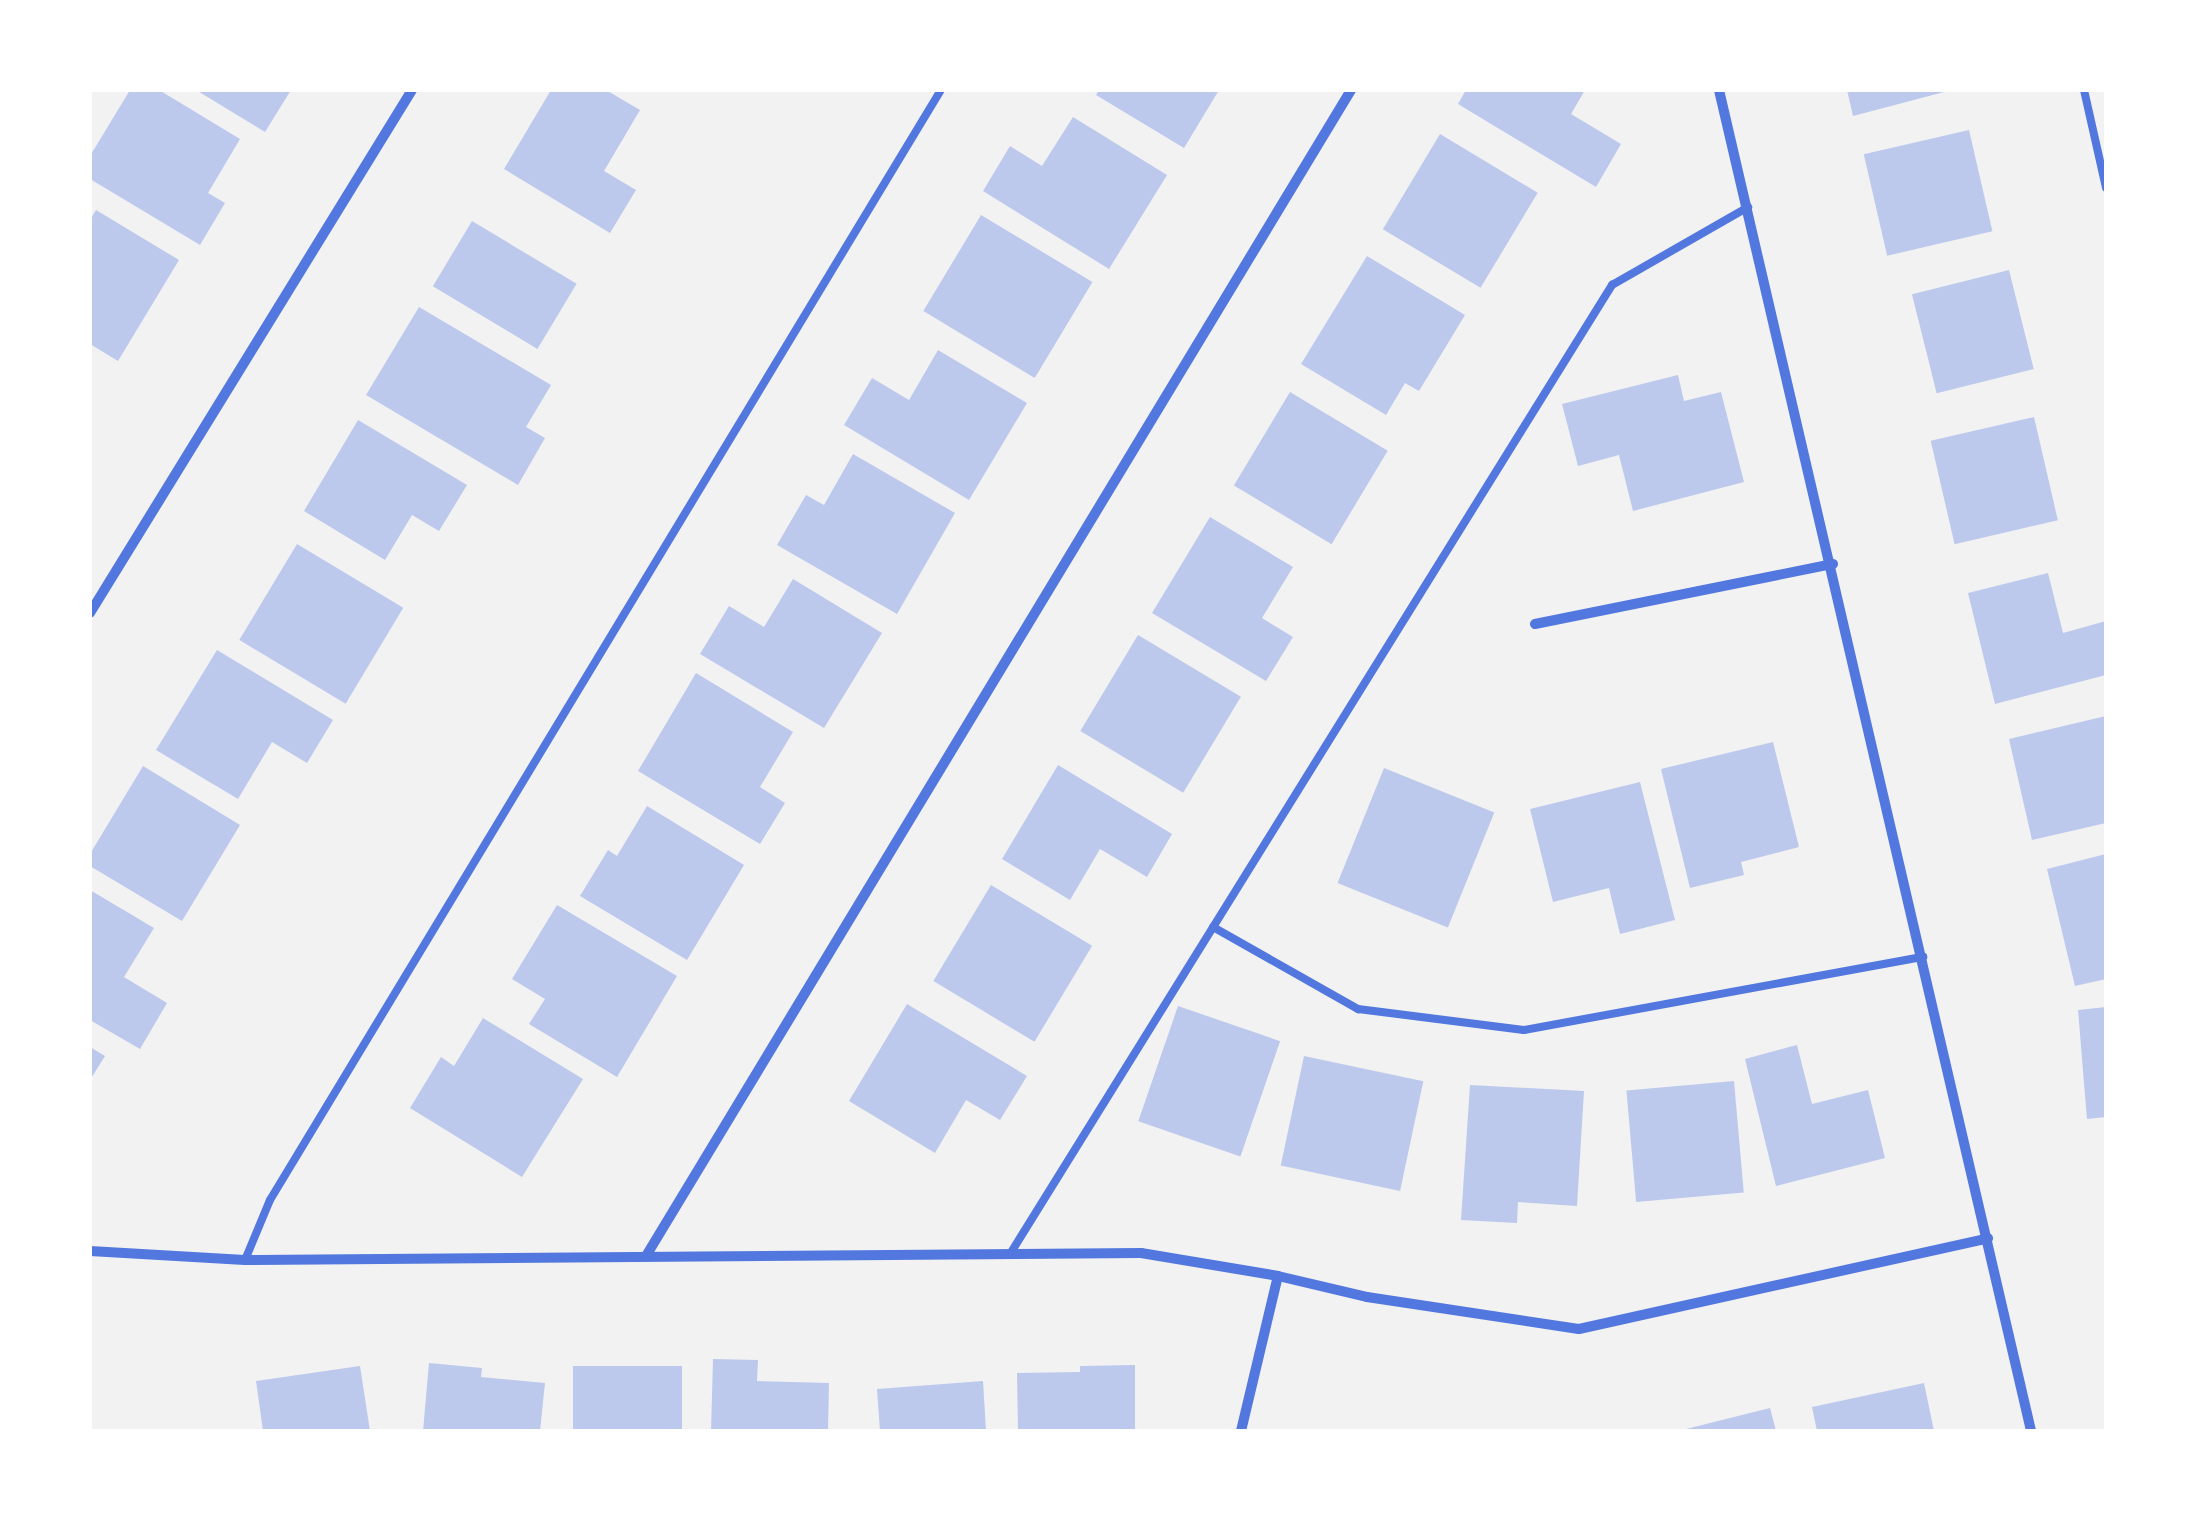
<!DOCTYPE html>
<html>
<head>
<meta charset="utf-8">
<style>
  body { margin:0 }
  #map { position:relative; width:2196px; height:1521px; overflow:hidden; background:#f2f2f2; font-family:Signika,sans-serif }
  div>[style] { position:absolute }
  .building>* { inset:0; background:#bdc9ec; transform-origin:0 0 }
  .service>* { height:8px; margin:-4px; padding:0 4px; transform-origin:4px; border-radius:4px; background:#5277de }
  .minor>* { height:10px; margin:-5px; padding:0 5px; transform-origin:5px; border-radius:5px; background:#5277de }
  span { translate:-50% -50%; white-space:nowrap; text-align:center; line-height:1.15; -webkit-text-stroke:8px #fff; paint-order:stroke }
  .frame { position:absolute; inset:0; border:92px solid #fff; pointer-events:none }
</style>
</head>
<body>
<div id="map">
  <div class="building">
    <div style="clip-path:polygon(130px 90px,159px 90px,240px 139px,208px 193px,225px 203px,200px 245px,90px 179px,90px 156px)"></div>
    <div style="clip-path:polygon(196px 90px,291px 90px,265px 132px)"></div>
    <div style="clip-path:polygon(551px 90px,606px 90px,640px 110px,604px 171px,636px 190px,610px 233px,504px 169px)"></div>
    <div style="clip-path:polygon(1099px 90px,1219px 90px,1184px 148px,1096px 95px)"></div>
    <div style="clip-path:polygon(1466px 90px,1585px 90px,1571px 114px,1621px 144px,1596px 187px,1458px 104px)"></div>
    <div style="clip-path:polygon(1847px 90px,1948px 90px,1948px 91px,1853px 116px)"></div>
    <div style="clip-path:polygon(1073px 117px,1167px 175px,1109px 269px,983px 191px,1010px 146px,1042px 166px)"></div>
    <div style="left:1969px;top:130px;width:104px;height:108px;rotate:77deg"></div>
    <div style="left:1440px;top:134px;width:114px;height:111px;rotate:31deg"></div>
    <div style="clip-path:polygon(96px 210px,179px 260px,118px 361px,90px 344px,90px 220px)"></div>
    <div style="left:981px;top:215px;width:130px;height:112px;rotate:31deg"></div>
    <div style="left:472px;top:221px;width:122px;height:76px;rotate:31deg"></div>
    <div style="clip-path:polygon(1367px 256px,1465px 315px,1419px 391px,1405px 383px,1386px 415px,1301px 364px)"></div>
    <div style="left:2009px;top:270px;width:102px;height:100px;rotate:76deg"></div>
    <div style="clip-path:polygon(419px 307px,551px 385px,526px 427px,545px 438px,518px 485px,366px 395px)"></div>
    <div style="clip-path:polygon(938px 350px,1027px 403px,969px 500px,844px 425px,872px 378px,909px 400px)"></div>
    <div style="clip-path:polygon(1678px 375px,1684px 401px,1721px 392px,1744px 482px,1633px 511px,1619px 455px,1578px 466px,1562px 404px)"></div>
    <div style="left:1290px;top:392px;width:114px;height:109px;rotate:31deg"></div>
    <div style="left:2034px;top:417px;width:106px;height:106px;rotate:77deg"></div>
    <div style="clip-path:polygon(358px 420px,467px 485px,439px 531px,412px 515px,385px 560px,304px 511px)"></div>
    <div style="clip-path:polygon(853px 454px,955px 513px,897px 614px,777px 545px,806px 495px,824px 505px)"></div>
    <div style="clip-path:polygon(1210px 517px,1293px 567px,1262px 618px,1293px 637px,1266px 681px,1152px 613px)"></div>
    <div style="left:297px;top:544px;width:124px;height:112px;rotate:31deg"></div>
    <div style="clip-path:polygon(2048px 573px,2063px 633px,2106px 621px,2106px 675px,1995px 704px,1968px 593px)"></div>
    <div style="clip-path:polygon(793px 579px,882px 633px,824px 728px,700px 654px,729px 606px,764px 627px)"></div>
    <div style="left:1138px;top:635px;width:120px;height:112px;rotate:31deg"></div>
    <div style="clip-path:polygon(217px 650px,333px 720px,307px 763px,272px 742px,238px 799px,156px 750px)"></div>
    <div style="clip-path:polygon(696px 673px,793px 732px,760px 787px,785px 803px,760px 844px,638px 771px)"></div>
    <div style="clip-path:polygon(2106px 716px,2106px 823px,2032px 840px,2009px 739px)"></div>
    <div style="clip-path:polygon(1773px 742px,1799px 847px,1741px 862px,1744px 875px,1690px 888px,1661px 769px)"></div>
    <div style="clip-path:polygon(1058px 765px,1172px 834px,1147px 877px,1100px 849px,1070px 900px,1002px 859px)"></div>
    <div style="clip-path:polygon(143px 766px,240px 825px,182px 921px,90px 866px,90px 854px)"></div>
    <div style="left:1384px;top:768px;width:119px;height:124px;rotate:22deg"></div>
    <div style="clip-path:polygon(1640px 782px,1675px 920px,1620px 934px,1609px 888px,1553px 902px,1530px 809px)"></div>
    <div style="clip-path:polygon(647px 806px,744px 865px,687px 960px,580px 896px,608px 850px,617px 856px)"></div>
    <div style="clip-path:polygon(2106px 854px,2106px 979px,2075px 986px,2047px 869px)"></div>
    <div style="left:991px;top:885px;width:118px;height:112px;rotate:31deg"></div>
    <div style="clip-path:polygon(90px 890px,154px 928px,124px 977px,167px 1003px,140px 1049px,90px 1020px)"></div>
    <div style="clip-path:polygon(557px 905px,677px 976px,617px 1077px,529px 1024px,545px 999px,512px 979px)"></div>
    <div style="clip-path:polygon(907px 1004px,1027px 1076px,1000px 1120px,966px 1100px,935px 1153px,849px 1101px)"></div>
    <div style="left:1178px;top:1006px;width:108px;height:122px;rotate:19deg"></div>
    <div style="clip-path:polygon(2106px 1007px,2106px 1117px,2087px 1119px,2078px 1010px)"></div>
    <div style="clip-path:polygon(483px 1018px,583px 1079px,522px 1177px,410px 1108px,441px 1057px,454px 1066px)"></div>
    <div style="clip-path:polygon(1797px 1045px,1812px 1104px,1868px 1090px,1885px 1158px,1776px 1186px,1745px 1059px)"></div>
    <div style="clip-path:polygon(90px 1047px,105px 1056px,90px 1080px)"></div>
    <div style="left:1304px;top:1056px;width:122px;height:112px;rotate:12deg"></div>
    <div style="left:1734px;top:1081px;width:112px;height:108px;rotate:85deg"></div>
    <div style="clip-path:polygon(1470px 1085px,1584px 1091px,1577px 1206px,1518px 1202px,1517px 1223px,1461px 1220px)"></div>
    <div style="clip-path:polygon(713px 1359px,758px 1360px,757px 1381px,829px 1383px,828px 1431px,711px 1431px)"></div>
    <div style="clip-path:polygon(429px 1363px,482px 1368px,481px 1377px,545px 1383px,540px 1431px,423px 1431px)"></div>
    <div style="clip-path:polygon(1135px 1365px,1135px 1431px,1018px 1431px,1017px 1373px,1080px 1372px,1080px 1366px)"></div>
    <div style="clip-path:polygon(360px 1366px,370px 1431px,263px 1431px,256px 1381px)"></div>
    <div style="left:573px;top:1366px;width:109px;height:65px"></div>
    <div style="clip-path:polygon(983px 1381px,986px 1431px,880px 1431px,877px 1389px)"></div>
    <div style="clip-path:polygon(1924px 1383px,1934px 1431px,1817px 1431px,1812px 1407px)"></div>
    <div style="clip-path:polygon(1770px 1408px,1776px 1431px,1683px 1431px,1682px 1430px)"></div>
  </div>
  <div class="service">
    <div style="left:2084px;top:90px;width:100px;rotate:77.3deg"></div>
    <div style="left:1213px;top:927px;width:167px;rotate:29.5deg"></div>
    <div style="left:1358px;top:1009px;width:167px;rotate:7.2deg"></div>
    <div style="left:1524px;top:1030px;width:406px;rotate:-10.4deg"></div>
    <div style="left:1010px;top:1254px;width:1141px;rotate:-58.15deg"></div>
    <div style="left:1612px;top:285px;width:157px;rotate:-29.8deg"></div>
    <div style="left:245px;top:1260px;width:65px;rotate:-67.4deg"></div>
    <div style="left:270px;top:1200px;width:1297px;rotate:-58.85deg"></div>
  </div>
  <div class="minor">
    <div style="left:1719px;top:90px;width:1377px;rotate:76.9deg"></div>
    <div style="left:90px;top:613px;width:614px;rotate:-58.38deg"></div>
    <div style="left:1535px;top:624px;width:304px;rotate:-11.4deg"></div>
    <div style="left:90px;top:1251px;width:155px;rotate:3.3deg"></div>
    <div style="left:245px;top:1260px;width:896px;rotate:-0.45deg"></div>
    <div style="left:1141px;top:1253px;width:139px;rotate:9.5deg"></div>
    <div style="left:1278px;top:1276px;width:91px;rotate:13.3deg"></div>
    <div style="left:1367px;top:1297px;width:214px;rotate:8.6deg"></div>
    <div style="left:1579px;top:1329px;width:419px;rotate:-12.5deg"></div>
    <div style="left:646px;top:1256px;width:1363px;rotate:-58.84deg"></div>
    <div style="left:1241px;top:1431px;width:159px;rotate:-76.6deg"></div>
  </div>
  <div class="frame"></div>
</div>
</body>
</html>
